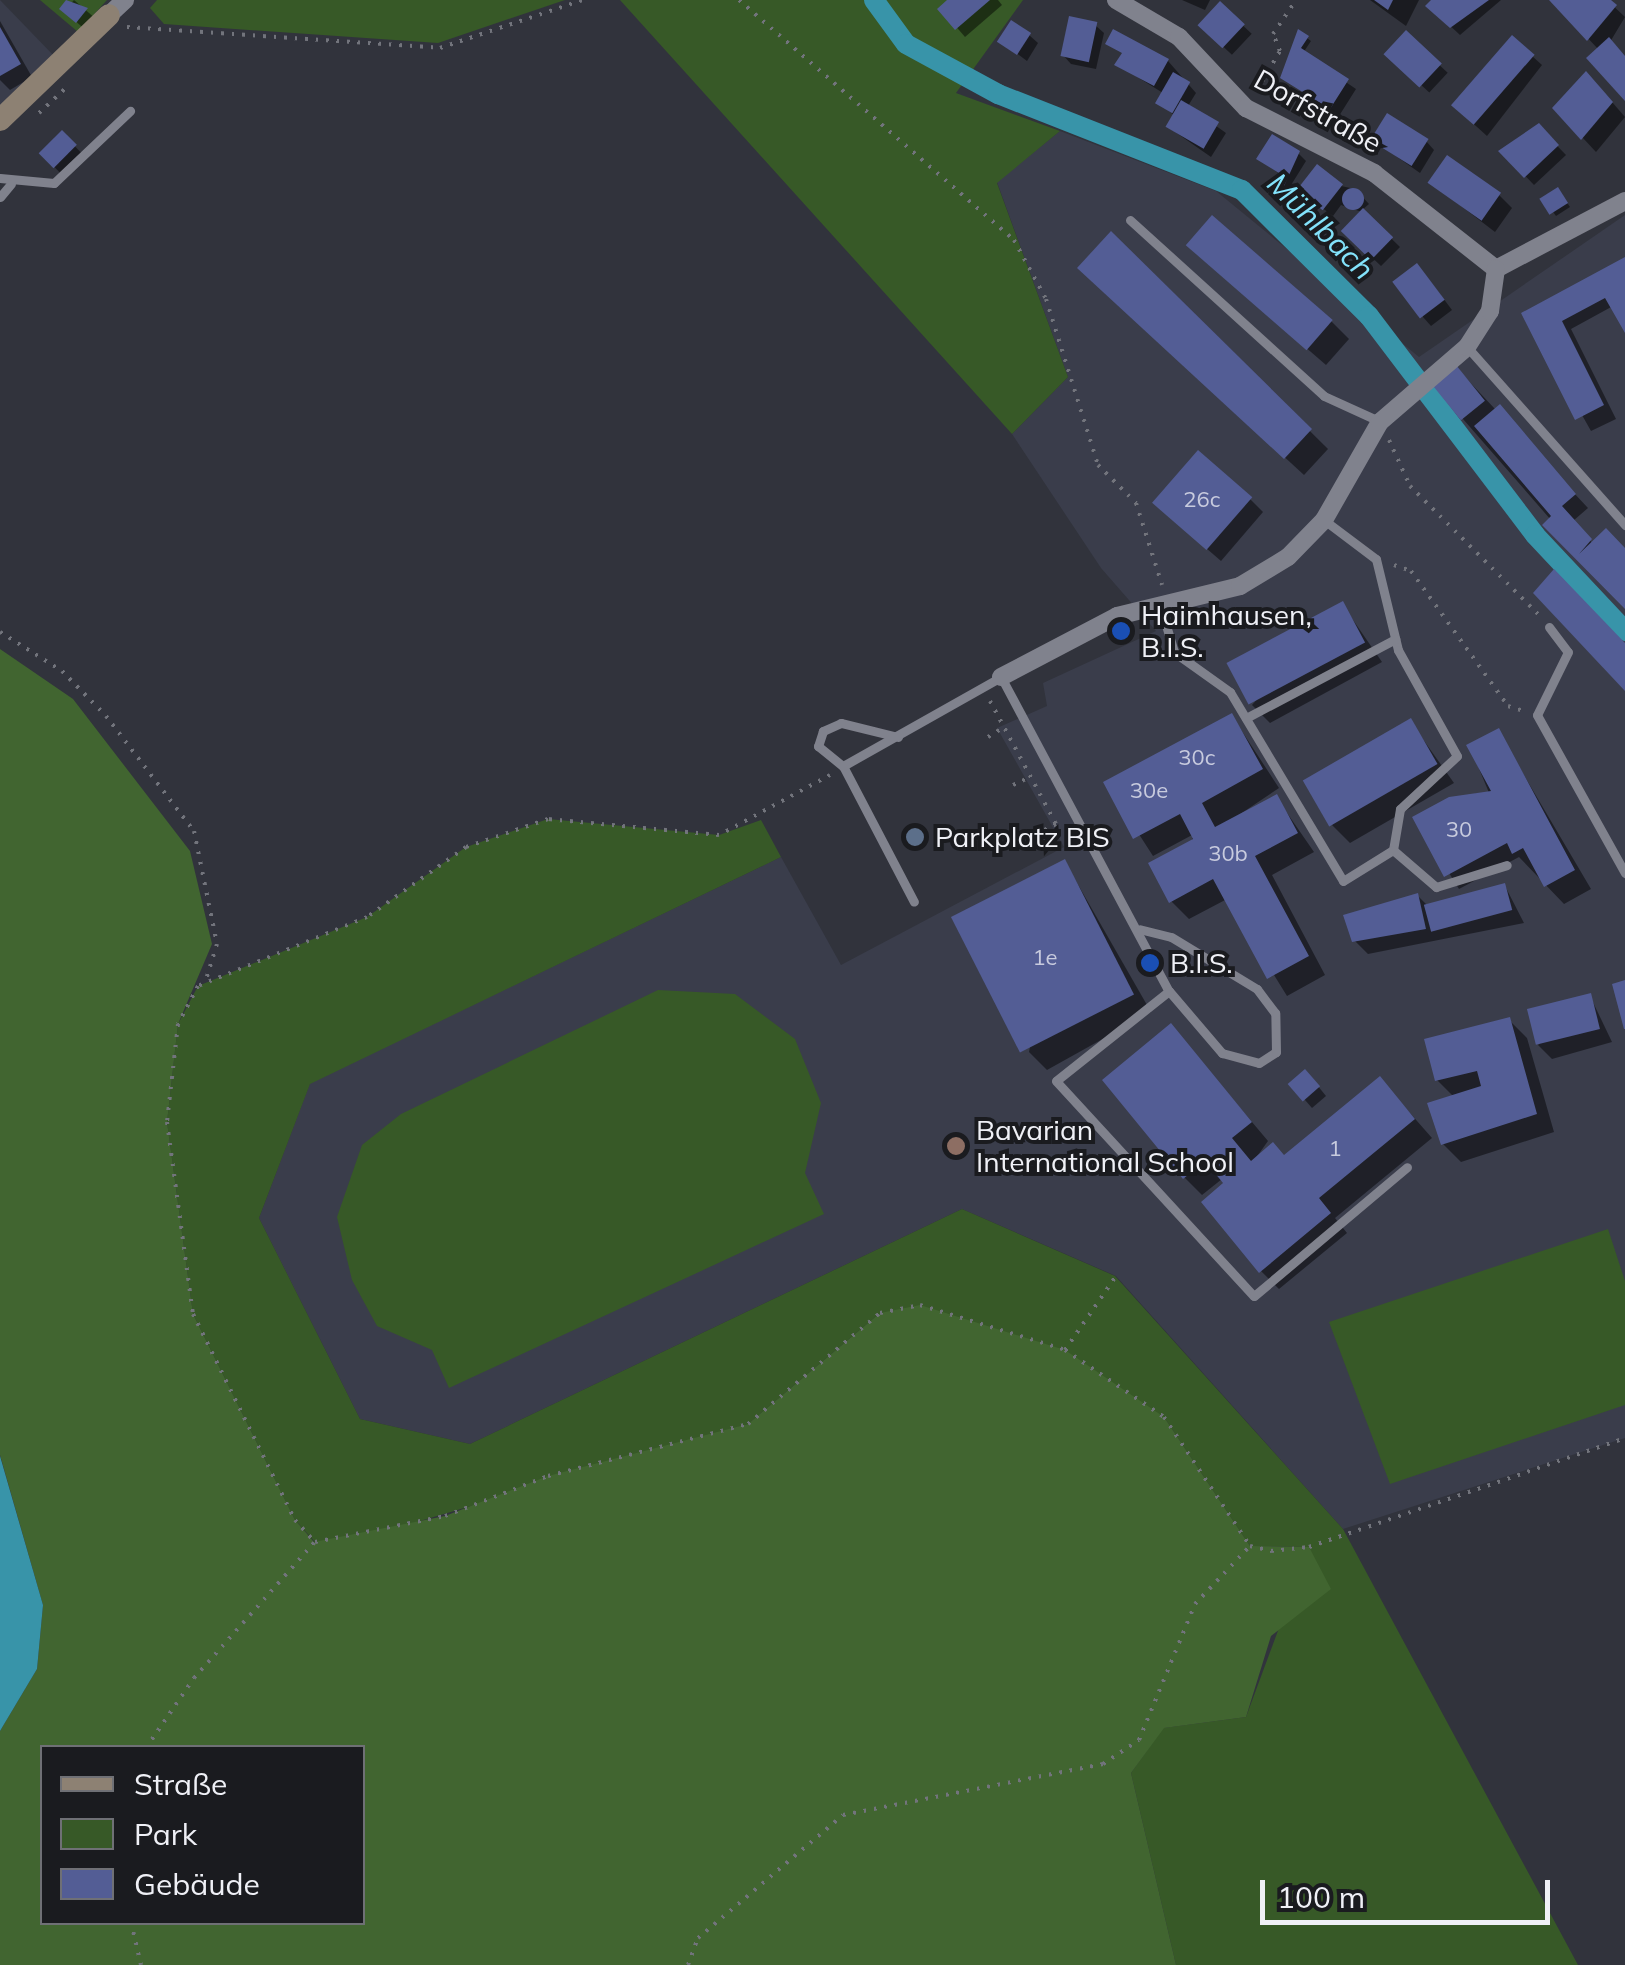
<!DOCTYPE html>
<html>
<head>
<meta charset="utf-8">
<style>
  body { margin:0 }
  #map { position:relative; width:1625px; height:1965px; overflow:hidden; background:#31333c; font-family:Mulish,sans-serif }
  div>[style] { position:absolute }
  .built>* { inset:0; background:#3a3d4b }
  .green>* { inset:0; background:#375927 }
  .forest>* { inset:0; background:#416530 }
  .water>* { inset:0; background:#3894a9 }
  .shadow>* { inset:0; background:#0007; transform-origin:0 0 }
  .canal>* { height:20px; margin:-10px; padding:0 10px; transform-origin:10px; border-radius:10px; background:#3894a9 }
  .building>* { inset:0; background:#535d95; transform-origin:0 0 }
  .round { border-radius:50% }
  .path>* { height:4px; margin-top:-2px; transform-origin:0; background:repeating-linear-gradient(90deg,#72747c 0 2.5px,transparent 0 10.5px) }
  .lane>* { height:9px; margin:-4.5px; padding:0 4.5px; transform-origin:4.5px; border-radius:4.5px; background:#80828d }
  .street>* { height:18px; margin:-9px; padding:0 9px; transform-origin:9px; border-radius:9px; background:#80828d }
  .secondary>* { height:22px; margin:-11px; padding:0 11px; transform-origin:11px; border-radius:11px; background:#8d8173 }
  .dots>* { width:28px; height:28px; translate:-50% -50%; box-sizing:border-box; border:5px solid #1a1b1f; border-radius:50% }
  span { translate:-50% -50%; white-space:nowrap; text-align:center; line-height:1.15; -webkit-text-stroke:8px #1a1b1f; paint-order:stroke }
  .number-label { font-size:22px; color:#c8cbde }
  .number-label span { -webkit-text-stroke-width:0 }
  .street-label { font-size:28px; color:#eff0f6 }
  .poi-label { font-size:28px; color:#eff0f6 }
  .left { translate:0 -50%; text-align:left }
  .water-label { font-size:30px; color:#83e2fb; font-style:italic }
  .legend { position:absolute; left:40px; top:1745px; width:325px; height:180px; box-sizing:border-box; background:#1a1b1f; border:2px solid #6f7075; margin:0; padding:12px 18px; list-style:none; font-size:30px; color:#eff0f6 }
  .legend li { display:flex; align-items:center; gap:20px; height:50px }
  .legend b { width:50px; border:2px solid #6f7075 }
  .scale { position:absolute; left:1260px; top:1880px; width:290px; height:45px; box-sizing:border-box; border:5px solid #eff0f6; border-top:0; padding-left:12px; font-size:30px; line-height:35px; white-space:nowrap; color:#eff0f6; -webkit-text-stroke:8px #1a1b1f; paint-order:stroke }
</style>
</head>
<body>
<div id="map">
  <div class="built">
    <div style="clip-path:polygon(0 0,56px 58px,0 110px)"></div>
    <div style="clip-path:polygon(1060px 131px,1216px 191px,1419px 357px,1625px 215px,1625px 1438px,1343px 1529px,1116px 1276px,962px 1209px,470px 1444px,360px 1419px,259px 1218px,310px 1083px,781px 857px,841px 965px,1064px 847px,997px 728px,1047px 706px,1043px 683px,1156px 631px,1101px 568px,1012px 434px,1068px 377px,997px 182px)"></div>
  </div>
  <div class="green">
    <div style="clip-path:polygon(40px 0,107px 0,78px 32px)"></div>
    <div style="clip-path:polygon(157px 0,565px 0,438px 43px,164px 24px,150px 8px)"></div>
    <div style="clip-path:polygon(620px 0,1023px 0,956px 93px,1060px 131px,997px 183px,1068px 377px,1012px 434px)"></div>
    <div style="clip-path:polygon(548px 819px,719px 835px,761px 820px,781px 857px,310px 1084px,259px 1218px,360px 1419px,470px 1444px,962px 1209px,1115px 1276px,1343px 1529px,1578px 1965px,1176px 1965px,1131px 1773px,1163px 1728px,1246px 1717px,1309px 1547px,1250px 1546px,1164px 1417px,880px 1313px,748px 1424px,349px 1542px,315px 1542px,295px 1520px,193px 1314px,167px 1122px,178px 1024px,198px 986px,367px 917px,466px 847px)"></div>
    <div style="clip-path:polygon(658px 990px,735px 994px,795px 1039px,821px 1103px,805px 1173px,824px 1214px,449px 1388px,432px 1350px,377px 1326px,352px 1280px,337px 1217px,362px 1145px,401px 1114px)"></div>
    <div style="clip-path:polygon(1608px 1229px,1625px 1281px,1625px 1405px,1390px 1484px,1329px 1322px)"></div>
  </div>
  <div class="forest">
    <div style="clip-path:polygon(evenodd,0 649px,73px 699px,190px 851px,212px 944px,178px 1024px,167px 1122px,193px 1314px,295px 1520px,314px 1542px,445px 1516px,548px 1476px,748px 1424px,880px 1313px,920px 1305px,1065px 1350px,1164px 1417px,1250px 1546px,1309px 1547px,1331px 1589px,1271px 1636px,1246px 1717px,1164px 1728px,1131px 1773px,1176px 1965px,0 1965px,0 1731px,37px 1669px,43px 1605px,0 1455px,0 649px,42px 1748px,362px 1748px,362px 1922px,42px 1922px,42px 1748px)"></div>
  </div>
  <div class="water">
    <div style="clip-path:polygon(0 1456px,43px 1605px,37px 1669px,0 1731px)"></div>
  </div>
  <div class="shadow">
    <div style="left:74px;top:0;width:28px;height:15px;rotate:41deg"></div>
    <div style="clip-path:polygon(951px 0,998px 0,1002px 5px,965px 37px,941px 9px)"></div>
    <div style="clip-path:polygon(1182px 0,1210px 0,1205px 10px)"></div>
    <div style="clip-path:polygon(1370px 0,1419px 0,1406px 26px)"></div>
    <div style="clip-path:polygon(1436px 0,1501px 0,1460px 35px,1429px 6px)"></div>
    <div style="clip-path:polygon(1552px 0,1607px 0,1625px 17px,1610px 42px,1625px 57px,1625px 97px,1599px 50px)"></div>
    <div style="left:1221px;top:5px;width:42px;height:29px;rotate:43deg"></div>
    <div style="clip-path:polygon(0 21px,32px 77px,10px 90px,0 80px)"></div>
    <div style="clip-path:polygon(1095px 25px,1104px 33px,1096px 69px,1071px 64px,1063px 55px)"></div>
    <div style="clip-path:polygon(1299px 32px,1311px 41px,1303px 53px,1356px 89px,1339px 116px,1283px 77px)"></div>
    <div style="left:1406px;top:34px;width:57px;height:27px;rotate:43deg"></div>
    <div style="clip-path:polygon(1029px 35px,1038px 43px,1027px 61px,1000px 41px)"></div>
    <div style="clip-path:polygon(1513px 39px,1542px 65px,1487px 136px,1466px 117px)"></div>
    <div style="clip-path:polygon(1168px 61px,1196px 93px,1188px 106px,1226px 133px,1211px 157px,1168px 127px,1175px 116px,1158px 102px,1163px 93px,1118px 65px)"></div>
    <div style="clip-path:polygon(1599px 87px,1625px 117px,1596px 152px,1555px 108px)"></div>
    <div style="clip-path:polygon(1538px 126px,1566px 155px,1534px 185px,1502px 151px)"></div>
    <div style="left:62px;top:133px;width:30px;height:29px;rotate:46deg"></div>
    <div style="clip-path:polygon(1373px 140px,1426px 141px,1434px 150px,1420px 173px)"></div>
    <div style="clip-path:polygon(1298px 153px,1306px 161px,1283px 198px,1284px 177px,1259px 159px)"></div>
    <div style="clip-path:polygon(1431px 183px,1499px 195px,1512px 208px,1495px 232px)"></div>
    <div style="clip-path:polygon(1341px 186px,1355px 189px,1369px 204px,1362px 210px,1400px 247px,1381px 266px,1344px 231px,1362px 212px,1341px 205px,1333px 216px,1309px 198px)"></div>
    <div style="clip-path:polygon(1561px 194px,1570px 207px,1556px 216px,1544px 199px)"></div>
    <div style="clip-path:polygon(1111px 234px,1328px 449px,1304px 475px,1098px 286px)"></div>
    <div style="clip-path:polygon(1625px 260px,1625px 328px,1613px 306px,1571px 329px,1616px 419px,1591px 431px,1525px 314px)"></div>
    <div style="clip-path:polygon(1208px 263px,1331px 321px,1349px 339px,1326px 365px)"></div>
    <div style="clip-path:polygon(1425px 274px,1452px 310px,1431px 326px,1423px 317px)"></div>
    <div style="clip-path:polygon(1464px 376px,1588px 508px,1573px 521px,1593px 544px,1625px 551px,1625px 605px,1463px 419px)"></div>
    <div style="clip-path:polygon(1250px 499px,1263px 512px,1221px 561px,1169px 516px)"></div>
    <div style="clip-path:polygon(1342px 604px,1382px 662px,1270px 723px,1252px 705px)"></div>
    <div style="clip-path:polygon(1232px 716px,1279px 788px,1221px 827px,1276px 797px,1314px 852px,1272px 875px,1325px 975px,1287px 996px,1227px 899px,1189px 919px,1171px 901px,1194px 834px,1153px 856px,1106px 783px)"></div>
    <div style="clip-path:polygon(1410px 721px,1454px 783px,1350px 843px,1332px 825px)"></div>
    <div style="clip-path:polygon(1498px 731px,1591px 889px,1564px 904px,1519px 857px,1459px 889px,1415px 818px,1477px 793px,1497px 812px,1470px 747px)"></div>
    <div style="clip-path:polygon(1065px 862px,1151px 1012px,1047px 1070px,1029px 1052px)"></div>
    <div style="clip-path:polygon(1505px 886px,1524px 923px,1368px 954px,1355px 941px,1417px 895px,1429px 907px)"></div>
    <div style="clip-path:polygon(1590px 996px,1612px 1042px,1552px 1059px,1538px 1045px)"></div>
    <div style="clip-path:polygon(1509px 1020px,1527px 1038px,1554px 1132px,1461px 1162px,1443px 1144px,1454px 1097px,1437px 1080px)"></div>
    <div style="clip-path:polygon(1171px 1026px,1268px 1141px,1253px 1162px,1285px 1157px,1380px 1079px,1432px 1138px,1335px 1218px,1347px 1233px,1279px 1289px,1261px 1271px,1222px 1179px,1202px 1195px,1184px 1177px)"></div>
    <div style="clip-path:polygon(1313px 1080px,1326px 1096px,1312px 1108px,1291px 1084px)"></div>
  </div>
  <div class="canal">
    <div style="left:874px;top:0;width:54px;rotate:54deg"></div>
    <div style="left:906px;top:44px;width:105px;rotate:28.5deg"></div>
    <div style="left:998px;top:94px;width:262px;rotate:21.5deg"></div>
    <div style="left:1242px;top:190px;width:179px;rotate:44.8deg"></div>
    <div style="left:1369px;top:316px;width:275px;rotate:52.8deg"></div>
    <div style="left:1535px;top:535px;width:132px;rotate:46.8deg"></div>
  </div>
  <div class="building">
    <div style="clip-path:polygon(66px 0,88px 8px,76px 23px,59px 9px)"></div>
    <div style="clip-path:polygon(947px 0,990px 0,955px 30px,937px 9px)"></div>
    <div style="clip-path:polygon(1374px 0,1393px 0,1388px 10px)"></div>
    <div style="clip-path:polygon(1431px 0,1489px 0,1450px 28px,1425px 6px)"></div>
    <div style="clip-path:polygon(1549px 0,1611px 0,1617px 5px,1587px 41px)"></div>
    <div style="left:1220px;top:1px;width:34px;height:33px;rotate:43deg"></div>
    <div style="left:1069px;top:16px;width:29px;height:41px;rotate:12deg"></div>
    <div style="left:1011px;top:20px;width:24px;height:26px;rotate:33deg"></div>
    <div style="clip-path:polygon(0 27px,21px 64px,0 76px)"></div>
    <div style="clip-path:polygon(1113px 29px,1169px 59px,1154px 86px,1114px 65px,1122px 53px,1105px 44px)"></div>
    <div style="clip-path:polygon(1298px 29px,1309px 36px,1301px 48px,1349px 79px,1330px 109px,1280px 78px)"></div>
    <div style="left:1406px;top:30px;width:49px;height:33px;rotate:43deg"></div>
    <div style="left:1512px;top:35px;width:30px;height:93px;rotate:41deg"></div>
    <div style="clip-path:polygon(1609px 37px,1625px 56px,1625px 101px,1586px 58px)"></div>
    <div style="clip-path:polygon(1586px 71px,1613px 102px,1581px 140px,1552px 108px)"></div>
    <div style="left:1173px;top:72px;width:20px;height:36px;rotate:30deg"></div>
    <div style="left:1181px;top:100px;width:44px;height:31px;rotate:30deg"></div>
    <div style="left:1387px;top:113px;width:49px;height:32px;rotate:32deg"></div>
    <div style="clip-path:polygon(1539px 123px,1559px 145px,1524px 178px,1498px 151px)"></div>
    <div style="left:62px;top:130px;width:21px;height:33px;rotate:45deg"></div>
    <div style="clip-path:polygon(1272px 134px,1300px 151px,1279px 197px,1271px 192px,1282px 175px,1256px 159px)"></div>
    <div style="left:1447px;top:155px;width:66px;height:34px;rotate:35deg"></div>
    <div style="left:1317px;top:164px;width:33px;height:33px;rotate:38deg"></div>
    <div style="left:1558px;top:187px;width:19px;height:22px;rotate:58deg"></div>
    <div class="round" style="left:1342px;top:188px;width:22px;height:22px"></div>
    <div style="left:1363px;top:208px;width:42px;height:32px;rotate:44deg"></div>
    <div style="left:1212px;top:215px;width:160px;height:40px;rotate:41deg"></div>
    <div style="clip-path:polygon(1111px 231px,1312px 429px,1284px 459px,1077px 268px)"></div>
    <div style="clip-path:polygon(1625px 257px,1625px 333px,1605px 298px,1562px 321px,1604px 405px,1575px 420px,1521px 313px)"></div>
    <div style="left:1417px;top:263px;width:46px;height:31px;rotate:53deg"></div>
    <div style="left:1456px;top:365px;width:46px;height:31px;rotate:51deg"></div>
    <div style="clip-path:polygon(1500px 404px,1576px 494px,1562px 506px,1592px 539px,1579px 554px,1606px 528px,1625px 548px,1625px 609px,1542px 525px,1551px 516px,1474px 426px)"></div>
    <div style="left:1198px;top:450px;width:72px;height:70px;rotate:41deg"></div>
    <div style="clip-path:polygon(1554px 569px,1625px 643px,1625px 691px,1533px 593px)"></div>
    <div style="left:1343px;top:601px;width:47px;height:132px;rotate:62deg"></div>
    <div style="clip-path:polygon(1232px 713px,1263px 769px,1202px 803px,1215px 827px,1277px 794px,1298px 833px,1255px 856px,1309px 956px,1267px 979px,1213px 879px,1169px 903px,1148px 863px,1193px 839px,1180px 814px,1133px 839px,1103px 782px)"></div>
    <div style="left:1411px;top:718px;width:53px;height:125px;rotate:60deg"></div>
    <div style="clip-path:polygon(1499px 728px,1575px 870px,1544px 887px,1523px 848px,1512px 854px,1507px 843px,1444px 877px,1412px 817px,1449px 797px,1491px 791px,1466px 745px)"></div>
    <div style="left:1065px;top:859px;width:152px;height:128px;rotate:63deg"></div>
    <div style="left:1505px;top:883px;width:28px;height:84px;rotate:75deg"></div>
    <div style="clip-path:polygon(1418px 893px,1426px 929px,1352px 942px,1343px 915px)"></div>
    <div style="clip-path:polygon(1625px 980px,1625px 1029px,1624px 1029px,1612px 984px)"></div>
    <div style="left:1591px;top:993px;width:37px;height:66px;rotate:76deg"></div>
    <div style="clip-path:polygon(1510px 1017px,1537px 1114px,1441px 1145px,1427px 1103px,1481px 1086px,1477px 1071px,1435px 1081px,1424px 1039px)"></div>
    <div style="clip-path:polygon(1171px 1023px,1252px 1122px,1232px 1138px,1251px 1161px,1273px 1142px,1284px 1155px,1380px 1076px,1415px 1119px,1319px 1198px,1331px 1213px,1259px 1273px,1201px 1202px,1223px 1183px,1205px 1161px,1183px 1179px,1102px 1080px)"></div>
    <div style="left:1305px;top:1069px;width:23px;height:23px;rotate:49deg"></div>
  </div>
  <div class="path">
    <div style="left:739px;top:0;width:365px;rotate:41.1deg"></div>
    <div style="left:1014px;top:240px;width:67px;rotate:61.5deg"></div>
    <div style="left:1046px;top:299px;width:174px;rotate:72.6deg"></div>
    <div style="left:1098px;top:465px;width:54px;rotate:45deg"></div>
    <div style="left:1136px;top:503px;width:86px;rotate:72.4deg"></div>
    <div style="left:127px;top:27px;width:314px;rotate:3.8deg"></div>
    <div style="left:440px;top:48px;width:151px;rotate:-18.6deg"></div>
    <div style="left:1257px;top:90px;width:45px;rotate:-59.5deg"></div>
    <div style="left:1280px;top:51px;width:18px;rotate:-112deg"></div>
    <div style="left:1273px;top:34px;width:41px;rotate:-55.9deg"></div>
    <div style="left:39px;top:113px;width:41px;rotate:-43deg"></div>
    <div style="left:1389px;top:440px;width:51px;rotate:65.5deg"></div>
    <div style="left:1410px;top:486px;width:184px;rotate:45deg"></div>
    <div style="left:1394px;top:565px;width:18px;rotate:19deg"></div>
    <div style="left:1411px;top:571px;width:166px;rotate:54.3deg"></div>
    <div style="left:1508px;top:706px;width:16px;rotate:18deg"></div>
    <div style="left:0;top:632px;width:73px;rotate:32.2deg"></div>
    <div style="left:62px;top:671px;width:63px;rotate:45.6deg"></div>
    <div style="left:106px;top:716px;width:145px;rotate:52.6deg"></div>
    <div style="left:194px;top:831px;width:115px;rotate:78.5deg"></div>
    <div style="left:217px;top:944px;width:41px;rotate:107.1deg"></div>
    <div style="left:990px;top:701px;width:140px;rotate:61.8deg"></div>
    <div style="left:1056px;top:824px;width:18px;rotate:153deg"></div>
    <div style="left:988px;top:737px;width:19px;rotate:-32deg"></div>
    <div style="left:830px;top:775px;width:126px;rotate:151.6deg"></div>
    <div style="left:719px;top:835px;width:172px;rotate:-174.7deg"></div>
    <div style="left:548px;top:819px;width:87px;rotate:161.1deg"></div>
    <div style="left:466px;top:847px;width:121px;rotate:144.7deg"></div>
    <div style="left:367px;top:917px;width:183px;rotate:157.8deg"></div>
    <div style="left:198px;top:986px;width:43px;rotate:117.8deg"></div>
    <div style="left:178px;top:1024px;width:99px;rotate:96.4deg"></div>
    <div style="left:167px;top:1122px;width:194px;rotate:82.3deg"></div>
    <div style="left:193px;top:1314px;width:230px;rotate:63.7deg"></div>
    <div style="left:295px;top:1520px;width:30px;rotate:48deg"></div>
    <div style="left:315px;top:1542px;width:133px;rotate:-11.3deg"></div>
    <div style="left:445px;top:1516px;width:110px;rotate:-21.2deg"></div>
    <div style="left:548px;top:1476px;width:207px;rotate:-14.6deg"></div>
    <div style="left:748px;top:1424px;width:172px;rotate:-40.1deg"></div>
    <div style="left:880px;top:1313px;width:41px;rotate:-11.3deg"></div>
    <div style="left:920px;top:1305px;width:152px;rotate:17.2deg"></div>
    <div style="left:1065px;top:1350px;width:120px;rotate:34.1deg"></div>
    <div style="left:1164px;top:1417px;width:155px;rotate:56.3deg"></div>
    <div style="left:1250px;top:1546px;width:22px;rotate:13deg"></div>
    <div style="left:1271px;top:1551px;width:38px;rotate:-6deg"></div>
    <div style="left:1309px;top:1547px;width:334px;rotate:-19deg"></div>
    <div style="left:1013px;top:785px;width:19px;rotate:-25deg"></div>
    <div style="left:1065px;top:1350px;width:90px;rotate:-55.4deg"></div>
    <div style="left:146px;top:1748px;width:85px;rotate:-55.6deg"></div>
    <div style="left:194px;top:1678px;width:181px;rotate:-48.4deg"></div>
    <div style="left:131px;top:1922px;width:44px;rotate:76.9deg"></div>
    <div style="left:688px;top:1965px;width:29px;rotate:-70deg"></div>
    <div style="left:698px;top:1938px;width:190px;rotate:-40.3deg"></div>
    <div style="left:843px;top:1815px;width:265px;rotate:-11.1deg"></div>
    <div style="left:1103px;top:1764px;width:43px;rotate:-33.7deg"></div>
    <div style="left:1139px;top:1740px;width:147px;rotate:-67.6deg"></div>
    <div style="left:1195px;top:1604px;width:80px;rotate:-46.5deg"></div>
  </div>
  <div class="lane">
    <div style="left:0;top:178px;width:54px;rotate:5.3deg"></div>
    <div style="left:54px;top:183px;width:105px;rotate:-43.5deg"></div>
    <div style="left:0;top:197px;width:17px;rotate:-50deg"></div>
    <div style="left:1130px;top:220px;width:262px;rotate:42.2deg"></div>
    <div style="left:1324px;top:396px;width:60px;rotate:24.4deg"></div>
    <div style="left:1468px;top:348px;width:237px;rotate:48.4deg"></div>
    <div style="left:1324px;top:520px;width:65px;rotate:36.9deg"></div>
    <div style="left:1376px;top:559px;width:94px;rotate:76.4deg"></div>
    <div style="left:1398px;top:650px;width:121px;rotate:60.9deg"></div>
    <div style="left:1457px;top:756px;width:78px;rotate:137.1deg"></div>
    <div style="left:1400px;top:809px;width:42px;rotate:99.7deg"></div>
    <div style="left:1160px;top:605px;width:49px;rotate:73.4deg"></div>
    <div style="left:1174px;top:652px;width:69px;rotate:35.5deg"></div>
    <div style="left:1230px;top:692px;width:220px;rotate:59.1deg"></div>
    <div style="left:1343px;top:881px;width:59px;rotate:-31.8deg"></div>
    <div style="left:1549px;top:627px;width:31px;rotate:53deg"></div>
    <div style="left:1568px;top:652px;width:70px;rotate:116.2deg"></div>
    <div style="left:1537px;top:715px;width:181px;rotate:60.9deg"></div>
    <div style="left:1246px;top:718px;width:169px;rotate:-27.9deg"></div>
    <div style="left:898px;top:737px;width:59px;rotate:-166.2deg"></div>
    <div style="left:841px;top:723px;width:20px;rotate:156deg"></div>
    <div style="left:823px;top:731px;width:16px;rotate:108deg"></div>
    <div style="left:818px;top:746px;width:32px;rotate:39deg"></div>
    <div style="left:843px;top:766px;width:153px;rotate:62.4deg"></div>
    <div style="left:843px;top:766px;width:181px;rotate:-29.4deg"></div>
    <div style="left:1001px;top:677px;width:356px;rotate:61.9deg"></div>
    <div style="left:1169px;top:991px;width:82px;rotate:49.5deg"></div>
    <div style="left:1222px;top:1053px;width:38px;rotate:15deg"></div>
    <div style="left:1259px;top:1063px;width:20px;rotate:-33deg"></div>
    <div style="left:1276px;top:1052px;width:39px;rotate:-91deg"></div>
    <div style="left:1275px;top:1013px;width:30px;rotate:-127deg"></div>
    <div style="left:1257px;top:989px;width:100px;rotate:-148.8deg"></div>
    <div style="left:1171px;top:937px;width:32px;rotate:-166deg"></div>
    <div style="left:1393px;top:850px;width:57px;rotate:40.7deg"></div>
    <div style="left:1436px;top:887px;width:74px;rotate:-17.2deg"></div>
    <div style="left:1169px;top:991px;width:144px;rotate:141.5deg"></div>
    <div style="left:1056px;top:1081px;width:292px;rotate:47.4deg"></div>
    <div style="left:1254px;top:1296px;width:200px;rotate:-40.1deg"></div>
  </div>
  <div class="street">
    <div style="left:1116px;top:0;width:73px;rotate:30.4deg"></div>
    <div style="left:1179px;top:37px;width:98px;rotate:46.7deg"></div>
    <div style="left:1246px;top:108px;width:144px;rotate:26.9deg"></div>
    <div style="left:1374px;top:173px;width:155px;rotate:38.2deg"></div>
    <div style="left:109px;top:15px;width:22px;rotate:-43deg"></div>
    <div style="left:1496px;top:269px;width:146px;rotate:-27.8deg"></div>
    <div style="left:1001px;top:677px;width:131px;rotate:-27.7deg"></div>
    <div style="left:1117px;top:616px;width:127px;rotate:-13.7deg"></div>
    <div style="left:1240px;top:586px;width:56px;rotate:-31.1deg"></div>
    <div style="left:1288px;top:557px;width:52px;rotate:-45.8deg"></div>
    <div style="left:1324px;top:520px;width:113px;rotate:-60.3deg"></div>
    <div style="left:1380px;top:422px;width:115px;rotate:-40.8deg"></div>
    <div style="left:1467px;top:347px;width:43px;rotate:-57.4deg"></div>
    <div style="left:1490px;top:311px;width:42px;rotate:-81.9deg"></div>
  </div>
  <div class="secondary">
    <div style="left:0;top:120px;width:151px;rotate:-43.9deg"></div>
  </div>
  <div class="dots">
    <div style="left:1121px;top:631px;background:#1a4fb4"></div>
    <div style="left:915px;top:837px;background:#5c6f8a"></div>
    <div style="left:1150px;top:963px;background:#1a4fb4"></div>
    <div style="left:956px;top:1146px;background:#8d6e63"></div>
  </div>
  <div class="number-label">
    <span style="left:1202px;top:500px">26c</span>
    <span style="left:1197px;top:758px">30c</span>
    <span style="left:1149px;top:791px">30e</span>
    <span style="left:1459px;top:830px">30</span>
    <span style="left:1228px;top:854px">30b</span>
    <span style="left:1045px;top:958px">1e</span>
    <span style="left:1335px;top:1149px">1</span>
  </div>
  <div class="street-label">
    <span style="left:1318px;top:111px;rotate:29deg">Dorfstraße</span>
  </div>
  <div class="poi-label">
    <span class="left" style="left:1141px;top:631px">Haimhausen,<br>B.I.S.</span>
    <span class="left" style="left:935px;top:837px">Parkplatz BIS</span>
    <span class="left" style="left:1170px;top:963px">B.I.S.</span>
    <span class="left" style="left:976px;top:1146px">Bavarian<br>International School</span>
  </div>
  <div class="water-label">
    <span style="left:1321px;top:226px;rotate:45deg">Mühlbach</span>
  </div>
  <ul class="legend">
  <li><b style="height:12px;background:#8d8173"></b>Straße</li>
  <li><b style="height:28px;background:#375927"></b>Park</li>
  <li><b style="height:28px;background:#535d95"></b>Gebäude</li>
  </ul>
  <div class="scale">100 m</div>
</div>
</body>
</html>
